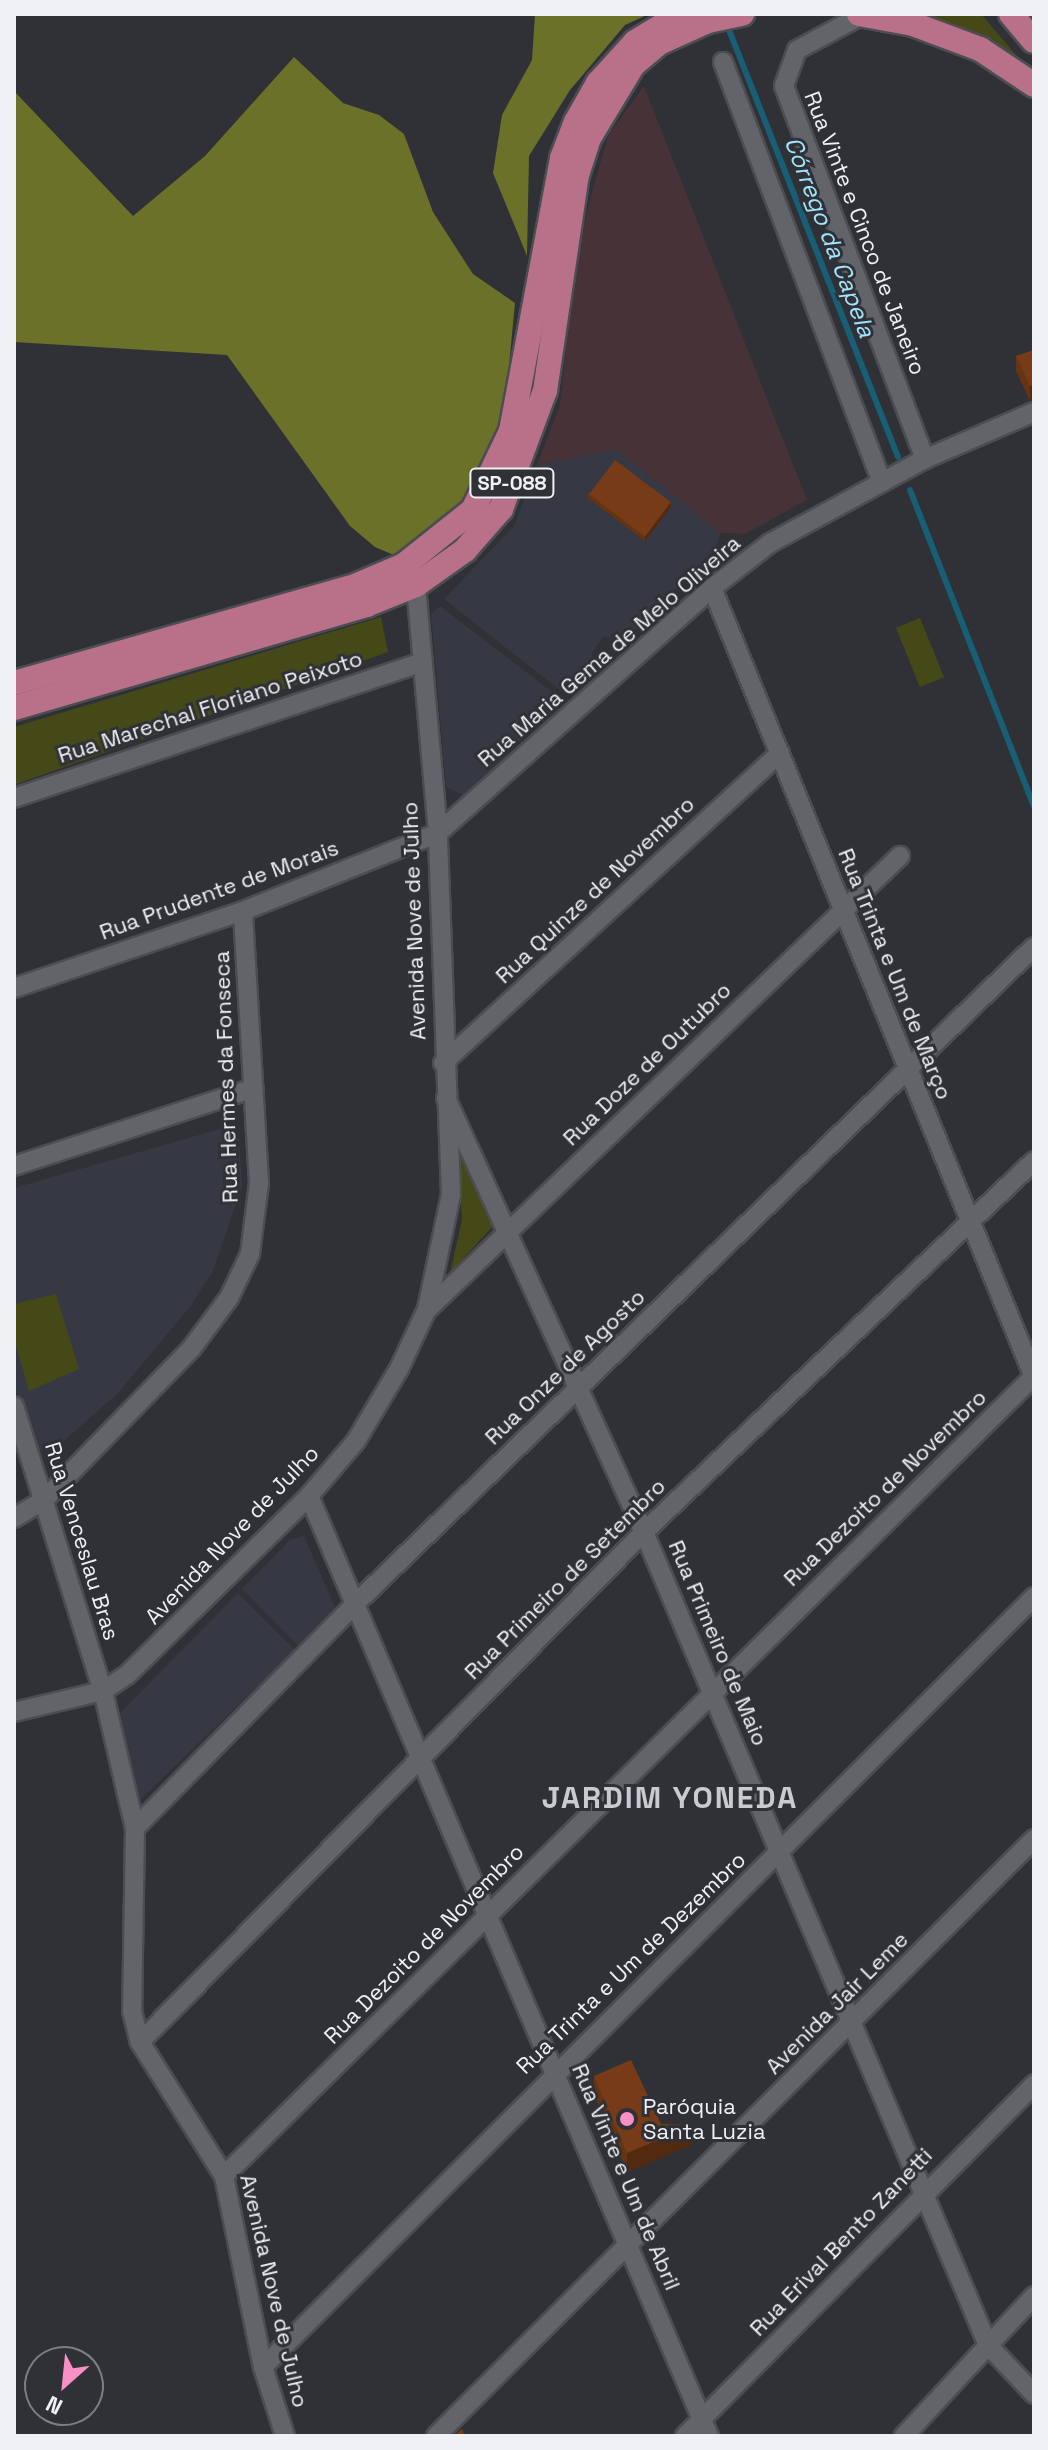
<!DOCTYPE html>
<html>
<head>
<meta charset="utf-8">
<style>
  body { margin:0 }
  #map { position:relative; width:1048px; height:2450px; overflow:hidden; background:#2f3136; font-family:"Space Grotesk",sans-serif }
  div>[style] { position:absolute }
  .built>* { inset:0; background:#363843 }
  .industrial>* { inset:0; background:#463237 }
  .green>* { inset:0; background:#454917; transform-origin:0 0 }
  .forest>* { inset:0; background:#6b7128 }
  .stream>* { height:6px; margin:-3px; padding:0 3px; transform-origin:3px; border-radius:3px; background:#185f76 }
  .roads { filter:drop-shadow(2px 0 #4c4d51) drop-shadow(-2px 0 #4c4d51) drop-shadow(0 2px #4c4d51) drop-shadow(0 -2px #4c4d51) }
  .minor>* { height:18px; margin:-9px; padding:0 9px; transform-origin:9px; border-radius:9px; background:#626469 }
  .major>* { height:24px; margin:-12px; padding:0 12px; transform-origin:12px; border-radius:12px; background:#b87188 }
  .wall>* { inset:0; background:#663414 }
  .shaded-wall>* { inset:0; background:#532a10 }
  .building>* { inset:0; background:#773c17; transform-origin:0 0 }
  .dots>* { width:22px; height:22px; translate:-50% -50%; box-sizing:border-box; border:4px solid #2f3136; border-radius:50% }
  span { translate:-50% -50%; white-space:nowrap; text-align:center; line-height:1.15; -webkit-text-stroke:6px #2f3136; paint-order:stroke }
  .shield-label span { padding:2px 6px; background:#2f3136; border:2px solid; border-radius:6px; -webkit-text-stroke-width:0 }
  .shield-label { font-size:20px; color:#f0f1f4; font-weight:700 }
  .street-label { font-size:22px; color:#f0f1f4 }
  .poi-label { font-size:22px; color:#f0f1f4 }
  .left { translate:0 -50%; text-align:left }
  .water-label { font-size:24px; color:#a2e4fe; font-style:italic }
  .district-label { font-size:30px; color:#c9cbd1; font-weight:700; letter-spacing:2px }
  .frame { position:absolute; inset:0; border:16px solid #f0f1f4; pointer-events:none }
  .north { position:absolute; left:24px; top:2346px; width:80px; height:80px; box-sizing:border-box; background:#2f3136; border:2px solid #7c7e82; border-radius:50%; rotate:207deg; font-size:22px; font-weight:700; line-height:32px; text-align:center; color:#f0f1f4 }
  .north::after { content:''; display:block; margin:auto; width:28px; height:36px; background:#fa8fc6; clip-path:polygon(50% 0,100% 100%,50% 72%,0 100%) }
</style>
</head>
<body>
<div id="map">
  <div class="built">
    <div style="clip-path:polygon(616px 449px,721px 533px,715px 550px,625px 639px,604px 637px,592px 652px,592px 669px,566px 695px,444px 599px,514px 526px,537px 465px)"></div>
    <div style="clip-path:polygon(440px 606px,564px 701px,463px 795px,446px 787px,431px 614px)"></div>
    <div style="clip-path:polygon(230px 1126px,239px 1139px,242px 1186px,213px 1271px,190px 1307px,117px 1394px,50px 1453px,42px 1451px,33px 1444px,14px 1386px,14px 1188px)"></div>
    <div style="clip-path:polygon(304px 1536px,335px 1607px,298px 1646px,242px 1589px,291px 1539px)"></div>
    <div style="clip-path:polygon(238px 1593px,295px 1650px,138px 1802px,118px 1715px)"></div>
  </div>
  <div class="industrial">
    <div style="clip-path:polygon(644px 86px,807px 500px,745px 534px,721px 533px,616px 449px,537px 465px,560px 405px,576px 257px,595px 181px,609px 134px)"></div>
  </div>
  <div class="green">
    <div style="clip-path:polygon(924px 14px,981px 14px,1034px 76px,927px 19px)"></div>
    <div style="clip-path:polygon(381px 617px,388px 652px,14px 785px,14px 727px)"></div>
    <div style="left:920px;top:618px;width:64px;height:26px;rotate:68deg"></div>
    <div style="clip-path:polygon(457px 1140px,494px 1225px,450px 1273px,462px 1220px)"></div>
    <div style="clip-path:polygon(56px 1294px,79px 1369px,29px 1391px,14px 1339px,14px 1304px)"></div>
  </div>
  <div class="forest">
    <div style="clip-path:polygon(535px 14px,649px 14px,625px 25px,570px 90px,529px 156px,527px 256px,493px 173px,502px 115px,532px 60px)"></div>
    <div style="clip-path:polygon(294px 57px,343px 103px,379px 115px,404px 134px,433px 212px,473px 274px,515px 303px,503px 429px,468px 506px,403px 559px,375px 547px,350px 526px,227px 355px,14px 342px,14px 91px,133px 216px,205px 156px)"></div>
  </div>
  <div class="stream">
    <div style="left:729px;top:30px;width:459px;rotate:68.4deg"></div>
    <div style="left:910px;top:490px;width:339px;rotate:68.6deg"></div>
  </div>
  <div class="roads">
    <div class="minor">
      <div style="left:864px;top:14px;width:76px;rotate:151.8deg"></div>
      <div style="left:797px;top:50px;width:38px;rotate:110deg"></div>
      <div style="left:784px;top:86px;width:399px;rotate:69.3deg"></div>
      <div style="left:723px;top:62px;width:449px;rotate:69.3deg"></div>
      <div style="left:712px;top:588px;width:852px;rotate:67.8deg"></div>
      <div style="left:14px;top:798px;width:429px;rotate:-18.4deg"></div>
      <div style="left:14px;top:988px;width:242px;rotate:-18.6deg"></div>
      <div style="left:243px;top:911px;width:210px;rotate:-21.8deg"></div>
      <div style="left:438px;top:833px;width:368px;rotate:-41.8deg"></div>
      <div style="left:712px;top:588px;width:73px;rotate:-37.8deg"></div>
      <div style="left:770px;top:543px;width:176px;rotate:-28.5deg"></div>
      <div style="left:925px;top:459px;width:119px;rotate:-23.3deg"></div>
      <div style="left:443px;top:1063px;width:458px;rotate:-42.6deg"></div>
      <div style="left:446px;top:1098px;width:477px;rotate:65.5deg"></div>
      <div style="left:644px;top:1532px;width:883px;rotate:67.07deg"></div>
      <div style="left:988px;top:2345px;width:67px;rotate:46.8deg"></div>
      <div style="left:14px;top:1166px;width:252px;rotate:-18deg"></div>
      <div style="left:429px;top:1308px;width:653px;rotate:-43.82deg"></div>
      <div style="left:14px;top:1406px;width:299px;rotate:72.7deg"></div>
      <div style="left:103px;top:1691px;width:141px;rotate:76.9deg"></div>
      <div style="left:135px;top:1828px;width:183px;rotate:90.9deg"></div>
      <div style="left:132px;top:2011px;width:32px;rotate:76deg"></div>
      <div style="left:140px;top:2042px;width:158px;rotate:57.9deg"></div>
      <div style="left:224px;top:2176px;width:195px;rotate:78.5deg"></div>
      <div style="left:263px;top:2367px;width:72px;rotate:72.3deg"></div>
      <div style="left:309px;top:1496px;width:1022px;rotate:66.95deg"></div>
      <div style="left:14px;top:1518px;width:35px;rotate:-31deg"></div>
      <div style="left:44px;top:1500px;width:211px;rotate:-45.8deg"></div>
      <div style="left:191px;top:1349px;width:64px;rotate:-53.3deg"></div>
      <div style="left:229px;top:1298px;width:49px;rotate:-64.5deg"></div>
      <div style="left:250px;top:1254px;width:72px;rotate:-82.8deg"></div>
      <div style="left:259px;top:1183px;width:272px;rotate:-93.4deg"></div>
      <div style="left:14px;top:1712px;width:91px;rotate:-13.3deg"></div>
      <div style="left:103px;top:1691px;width:29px;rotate:-34deg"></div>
      <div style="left:127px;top:1675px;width:255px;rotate:-44.5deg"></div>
      <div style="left:309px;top:1496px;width:72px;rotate:-49.5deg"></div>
      <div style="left:356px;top:1441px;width:84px;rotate:-59.2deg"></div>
      <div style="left:399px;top:1369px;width:66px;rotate:-65deg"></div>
      <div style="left:427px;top:1309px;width:117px;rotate:-78.2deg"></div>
      <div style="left:451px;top:1194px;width:361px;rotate:-92.1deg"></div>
      <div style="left:438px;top:833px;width:249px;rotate:-95.1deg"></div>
      <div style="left:135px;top:1828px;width:313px;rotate:-45.5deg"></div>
      <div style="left:354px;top:1605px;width:946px;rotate:-44.06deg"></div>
      <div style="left:140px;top:2042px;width:717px;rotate:-45.34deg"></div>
      <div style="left:644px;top:1532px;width:538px;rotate:-43.57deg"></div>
      <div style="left:224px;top:2176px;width:1138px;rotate:-44.64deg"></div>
      <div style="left:263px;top:2367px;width:1090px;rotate:-44.96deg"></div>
      <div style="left:436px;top:2436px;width:845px;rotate:-44.95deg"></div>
      <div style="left:685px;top:2436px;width:496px;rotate:-45.2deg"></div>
      <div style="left:904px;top:2436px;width:191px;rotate:-47.1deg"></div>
    </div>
    <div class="major">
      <div style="left:859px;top:14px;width:55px;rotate:10.5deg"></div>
      <div style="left:913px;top:24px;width:72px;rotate:20.5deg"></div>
      <div style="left:980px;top:49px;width:65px;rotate:33.7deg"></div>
      <div style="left:1011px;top:14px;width:35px;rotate:50deg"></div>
      <div style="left:14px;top:683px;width:357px;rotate:-15.9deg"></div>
      <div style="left:357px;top:585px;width:51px;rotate:-23.1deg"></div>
      <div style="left:404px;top:565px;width:88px;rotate:-38.6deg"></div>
      <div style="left:473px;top:510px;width:88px;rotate:-64.3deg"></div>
      <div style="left:511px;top:431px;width:278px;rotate:-79.4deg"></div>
      <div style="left:562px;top:158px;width:39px;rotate:-69deg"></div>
      <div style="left:576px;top:122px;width:45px;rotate:-60.6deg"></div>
      <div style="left:598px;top:83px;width:55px;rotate:-47.9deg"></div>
      <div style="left:635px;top:42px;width:54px;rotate:-31.3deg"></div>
      <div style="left:14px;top:708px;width:367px;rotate:-16.3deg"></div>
      <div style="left:366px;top:605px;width:54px;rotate:-21.8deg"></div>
      <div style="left:416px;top:585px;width:60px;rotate:-35.5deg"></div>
      <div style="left:465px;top:550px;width:55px;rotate:-48.7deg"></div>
      <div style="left:501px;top:509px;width:126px;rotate:-69.6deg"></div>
      <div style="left:545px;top:391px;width:218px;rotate:-81.6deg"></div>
      <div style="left:577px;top:175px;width:39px;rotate:-72deg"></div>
      <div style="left:589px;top:138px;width:85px;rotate:-58.9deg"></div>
      <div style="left:633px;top:65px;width:34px;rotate:-40deg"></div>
      <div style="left:659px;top:43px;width:54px;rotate:-24.2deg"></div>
      <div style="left:708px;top:21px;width:35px;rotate:-12deg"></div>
    </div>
  </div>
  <div class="wall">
    <div style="clip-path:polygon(1034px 350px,1030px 401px,1016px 371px,1016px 356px)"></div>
    <div style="clip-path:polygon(588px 493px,671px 507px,645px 541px,588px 498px)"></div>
    <div style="clip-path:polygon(594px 2076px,661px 2124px,693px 2144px,627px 2172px,594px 2095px)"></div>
  </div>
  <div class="shaded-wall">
    <div style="clip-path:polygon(1034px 385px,1034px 399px,1030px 401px,1030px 386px)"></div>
    <div style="clip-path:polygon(671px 502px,671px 507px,645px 541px,645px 536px)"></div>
    <div style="clip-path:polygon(693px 2125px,693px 2144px,627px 2172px,627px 2153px)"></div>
  </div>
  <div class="building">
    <div style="clip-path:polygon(1034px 350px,1034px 385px,1030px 386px,1016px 356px)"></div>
    <div style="left:615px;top:460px;width:70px;height:43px;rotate:37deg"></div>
    <div style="clip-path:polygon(631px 2060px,661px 2124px,693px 2125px,627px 2153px,594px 2076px)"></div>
    <div style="clip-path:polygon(462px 2429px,465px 2436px,454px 2436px)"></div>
  </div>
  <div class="dots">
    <div style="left:627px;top:2119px;background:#fa8fc6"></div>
  </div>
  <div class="shield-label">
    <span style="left:512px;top:483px">SP-088</span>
  </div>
  <div class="street-label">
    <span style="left:865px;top:233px;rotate:69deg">Rua Vinte e Cinco de Janeiro</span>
    <span style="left:609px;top:651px;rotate:-41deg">Rua Maria Gema de Melo Oliveira</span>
    <span style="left:210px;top:707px;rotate:-18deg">Rua Marechal Floriano Peixoto</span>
    <span style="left:219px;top:890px;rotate:-20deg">Rua Prudente de Morais</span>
    <span style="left:595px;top:890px;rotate:-43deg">Rua Quinze de Novembro</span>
    <span style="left:414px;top:921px;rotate:-92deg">Avenida Nove de Julho</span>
    <span style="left:895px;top:974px;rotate:68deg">Rua Trinta e Um de Março</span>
    <span style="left:647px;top:1064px;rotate:-44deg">Rua Doze de Outubro</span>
    <span style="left:226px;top:1077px;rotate:-92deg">Rua Hermes da Fonseca</span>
    <span style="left:565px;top:1367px;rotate:-44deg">Rua Onze de Agosto</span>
    <span style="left:885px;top:1488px;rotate:-44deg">Rua Dezoito de Novembro</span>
    <span style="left:232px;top:1535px;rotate:-46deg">Avenida Nove de Julho</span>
    <span style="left:82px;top:1541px;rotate:73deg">Rua Venceslau Bras</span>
    <span style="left:565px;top:1579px;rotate:-45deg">Rua Primeiro de Setembro</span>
    <span style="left:718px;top:1643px;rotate:67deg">Rua Primeiro de Maio</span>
    <span style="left:424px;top:1944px;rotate:-45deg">Rua Dezoito de Novembro</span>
    <span style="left:631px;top:1963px;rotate:-44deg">Rua Trinta e Um de Dezembro</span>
    <span style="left:837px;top:2003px;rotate:-45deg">Avenida Jair Leme</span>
    <span style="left:626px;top:2177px;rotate:67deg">Rua Vinte e Um de Abril</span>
    <span style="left:841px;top:2242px;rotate:-46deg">Rua Erival Bento Zanetti</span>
    <span style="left:274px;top:2291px;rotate:77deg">Avenida Nove de Julho</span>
  </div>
  <div class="poi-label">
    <span class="left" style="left:643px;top:2119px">Paróquia<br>Santa Luzia</span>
  </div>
  <div class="water-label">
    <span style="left:830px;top:237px;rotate:69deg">Córrego da Capela</span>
  </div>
  <div class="district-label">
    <span style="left:670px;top:1798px">JARDIM YONEDA</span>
  </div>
  <div class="frame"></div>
  <div class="north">N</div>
</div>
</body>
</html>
